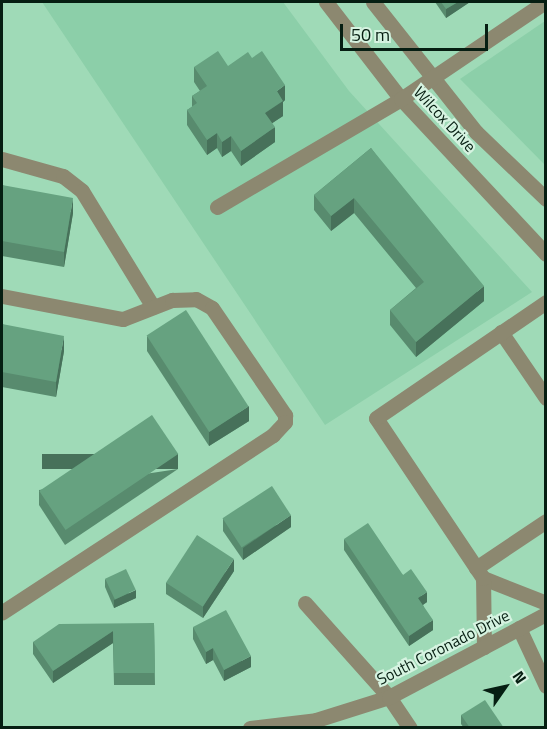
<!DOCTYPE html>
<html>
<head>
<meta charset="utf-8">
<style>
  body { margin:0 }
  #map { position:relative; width:547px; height:729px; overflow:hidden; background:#9fdab7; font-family:"Titillium Web",sans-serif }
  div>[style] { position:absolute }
  .built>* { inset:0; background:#8ccfa9 }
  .minor>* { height:15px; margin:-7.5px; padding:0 7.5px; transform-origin:7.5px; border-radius:7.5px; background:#8c8870 }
  .wall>* { inset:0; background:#588b6e }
  .shaded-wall>* { inset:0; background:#47715a; transform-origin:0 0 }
  .building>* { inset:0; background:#66a280; transform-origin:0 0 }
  span { translate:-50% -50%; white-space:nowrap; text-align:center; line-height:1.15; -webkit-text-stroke:4.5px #d6f3e1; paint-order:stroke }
  .street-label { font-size:16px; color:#061e12 }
  .frame { position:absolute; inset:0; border:3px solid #061e12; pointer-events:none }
  .north { position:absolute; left:475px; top:657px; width:60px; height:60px; -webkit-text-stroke:4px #d6f3e1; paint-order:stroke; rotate:56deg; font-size:16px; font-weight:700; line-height:24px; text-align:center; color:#061e12 }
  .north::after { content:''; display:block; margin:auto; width:21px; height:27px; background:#061e12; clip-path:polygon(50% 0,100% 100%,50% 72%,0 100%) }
  .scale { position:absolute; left:340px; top:24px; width:148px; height:27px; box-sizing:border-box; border:3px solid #061e12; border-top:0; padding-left:8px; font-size:18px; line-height:21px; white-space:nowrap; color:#061e12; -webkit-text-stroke:4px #d6f3e1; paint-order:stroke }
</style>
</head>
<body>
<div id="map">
  <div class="built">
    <div style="clip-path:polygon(42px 2px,283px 2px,349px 91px,532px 292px,325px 425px)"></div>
    <div style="clip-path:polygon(545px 21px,545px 165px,460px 79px)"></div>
  </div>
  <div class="minor">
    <div style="left:326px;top:2px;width:123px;rotate:52.3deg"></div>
    <div style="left:401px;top:99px;width:212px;rotate:46.9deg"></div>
    <div style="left:373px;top:2px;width:166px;rotate:51.6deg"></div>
    <div style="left:476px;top:132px;width:97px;rotate:43.7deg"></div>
    <div style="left:2px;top:159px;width:63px;rotate:15.6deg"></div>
    <div style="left:63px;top:176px;width:24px;rotate:38deg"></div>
    <div style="left:82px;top:191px;width:136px;rotate:58.5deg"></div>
    <div style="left:217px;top:207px;width:213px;rotate:-30.4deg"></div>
    <div style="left:401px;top:99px;width:174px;rotate:-34deg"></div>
    <div style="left:2px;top:296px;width:123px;rotate:10.8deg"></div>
    <div style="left:123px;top:319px;width:53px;rotate:-21.2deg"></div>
    <div style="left:172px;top:300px;width:24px;rotate:-2deg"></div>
    <div style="left:196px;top:299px;width:18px;rotate:29deg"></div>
    <div style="left:212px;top:308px;width:130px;rotate:55.7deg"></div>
    <div style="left:285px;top:415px;width:7px;rotate:90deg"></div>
    <div style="left:285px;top:422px;width:18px;rotate:133deg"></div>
    <div style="left:273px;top:435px;width:324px;rotate:146.8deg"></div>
    <div style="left:501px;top:332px;width:80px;rotate:55.7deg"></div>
    <div style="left:476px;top:568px;width:84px;rotate:-33.9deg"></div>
    <div style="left:483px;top:578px;width:68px;rotate:21.6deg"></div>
    <div style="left:305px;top:603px;width:126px;rotate:48.2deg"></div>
    <div style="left:389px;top:697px;width:37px;rotate:56deg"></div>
    <div style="left:519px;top:628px;width:64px;rotate:65deg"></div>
    <div style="left:484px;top:647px;width:69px;rotate:-90.8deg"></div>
    <div style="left:483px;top:578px;width:192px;rotate:-123.8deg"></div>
    <div style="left:376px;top:418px;width:206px;rotate:-34.3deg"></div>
    <div style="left:250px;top:728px;width:66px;rotate:-6.9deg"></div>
    <div style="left:316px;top:720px;width:77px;rotate:-17.5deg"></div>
    <div style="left:389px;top:697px;width:178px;rotate:-27.9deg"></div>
  </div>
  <div class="wall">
    <div style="clip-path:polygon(435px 2px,470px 2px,446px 18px)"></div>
    <div style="clip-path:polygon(228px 66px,285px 100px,283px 102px,283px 116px,272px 123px,275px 142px,241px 166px,231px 151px,222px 157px,217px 148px,207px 155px,187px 125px,187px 110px,192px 107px,192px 96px,200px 91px,194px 82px,194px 67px)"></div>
    <div style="clip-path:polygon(371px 148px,484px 301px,416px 357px,390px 325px,390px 310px,416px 288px,354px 213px,331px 231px,314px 210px,314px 195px)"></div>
    <div style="clip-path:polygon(2px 185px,73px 213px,64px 267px,2px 256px)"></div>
    <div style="clip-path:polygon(2px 324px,64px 351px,56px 397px,2px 387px)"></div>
    <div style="clip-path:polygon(147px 336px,249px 421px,209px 446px,147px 351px)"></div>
    <div style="clip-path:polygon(178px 469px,65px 545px,39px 505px,39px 490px)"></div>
    <div style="clip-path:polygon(223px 519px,291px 527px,243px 560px,223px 531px)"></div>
    <div style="clip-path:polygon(344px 539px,403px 575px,427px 602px,423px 605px,433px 630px,409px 646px,344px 550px)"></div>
    <div style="clip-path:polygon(234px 571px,203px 618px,166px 594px,166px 583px)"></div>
    <div style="clip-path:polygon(105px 579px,136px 598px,114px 608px,105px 587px)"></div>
    <div style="clip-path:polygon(154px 623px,155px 685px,114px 685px,113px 643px,53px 683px,33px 654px,33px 642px)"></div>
    <div style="clip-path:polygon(193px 627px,251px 667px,224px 681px,213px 660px,206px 664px,193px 639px)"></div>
    <div style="clip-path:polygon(461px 715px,504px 728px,464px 728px,461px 724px)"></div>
  </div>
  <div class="shaded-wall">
    <div style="clip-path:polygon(458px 2px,470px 2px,446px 18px,446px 9px)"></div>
    <div style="clip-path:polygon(285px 85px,285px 100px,283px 102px,283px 116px,265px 128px,265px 113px,277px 91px)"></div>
    <div style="clip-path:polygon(275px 127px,275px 142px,241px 166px,241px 151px)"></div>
    <div style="clip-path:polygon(217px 133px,217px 148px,207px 155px,207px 140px)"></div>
    <div style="clip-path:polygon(231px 136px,231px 151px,222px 157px,222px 142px)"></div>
    <div style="clip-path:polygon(73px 198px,73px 213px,64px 267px,64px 252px)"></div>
    <div style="clip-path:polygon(354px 198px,354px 213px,331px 231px,331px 216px)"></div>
    <div style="clip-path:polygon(484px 286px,484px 301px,416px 357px,416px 342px)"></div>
    <div style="clip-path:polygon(64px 336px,64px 351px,56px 397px,56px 382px)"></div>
    <div style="clip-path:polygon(249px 406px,249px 421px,209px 446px,209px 432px)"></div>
    <div style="left:178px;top:454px;width:15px;height:136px;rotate:90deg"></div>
    <div style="clip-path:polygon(291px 515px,291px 527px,243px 560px,243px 548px)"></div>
    <div style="clip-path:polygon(234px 559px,234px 571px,203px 618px,203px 606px)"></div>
    <div style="clip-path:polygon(136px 590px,136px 598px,114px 608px,114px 600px)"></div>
    <div style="clip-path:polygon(427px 592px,427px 602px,418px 608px,418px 598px)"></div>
    <div style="clip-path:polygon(433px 620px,433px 630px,409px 646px,409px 636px)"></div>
    <div style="clip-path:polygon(113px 631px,113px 643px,53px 683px,53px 671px)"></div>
    <div style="clip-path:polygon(213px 648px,213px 660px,206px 664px,206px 652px)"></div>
    <div style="clip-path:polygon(251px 656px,251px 667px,224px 681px,224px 670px)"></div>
  </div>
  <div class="building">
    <div style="clip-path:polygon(441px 2px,458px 2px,446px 9px)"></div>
    <div style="clip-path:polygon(218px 51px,228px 66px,248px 52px,252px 58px,262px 51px,285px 85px,277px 91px,283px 101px,265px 113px,275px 127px,241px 151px,231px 136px,222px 142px,217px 133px,207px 140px,187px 110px,197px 103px,192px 96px,207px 86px,194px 67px)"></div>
    <div style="clip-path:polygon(371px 148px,484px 286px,416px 342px,390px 310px,424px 282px,354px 198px,331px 216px,314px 195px)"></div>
    <div style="clip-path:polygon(2px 185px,73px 198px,64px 252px,2px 241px)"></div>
    <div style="left:186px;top:310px;width:115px;height:47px;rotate:57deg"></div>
    <div style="clip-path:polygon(2px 324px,64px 336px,56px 382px,2px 372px)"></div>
    <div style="left:152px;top:415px;width:47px;height:136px;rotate:56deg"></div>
    <div style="left:272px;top:486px;width:35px;height:59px;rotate:57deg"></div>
    <div style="clip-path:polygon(368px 523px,403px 575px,411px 569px,427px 592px,418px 598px,433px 620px,409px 636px,344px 539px)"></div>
    <div style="left:197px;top:535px;width:44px;height:57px;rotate:33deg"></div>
    <div style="left:126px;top:569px;width:23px;height:23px;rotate:65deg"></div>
    <div style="clip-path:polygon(226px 610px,251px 656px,224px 670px,213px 648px,206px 652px,193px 627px)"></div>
    <div style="clip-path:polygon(154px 623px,155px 673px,114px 673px,113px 631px,53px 671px,33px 642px,59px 624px)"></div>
    <div style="clip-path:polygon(485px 700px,504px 728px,470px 728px,461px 715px)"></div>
  </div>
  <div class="street-label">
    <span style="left:445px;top:119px;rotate:47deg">Wilcox Drive</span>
    <span style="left:443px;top:647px;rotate:-27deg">South Coronado Drive</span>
  </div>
  <div class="frame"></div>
  <div class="north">N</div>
  <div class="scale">50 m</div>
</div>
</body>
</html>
